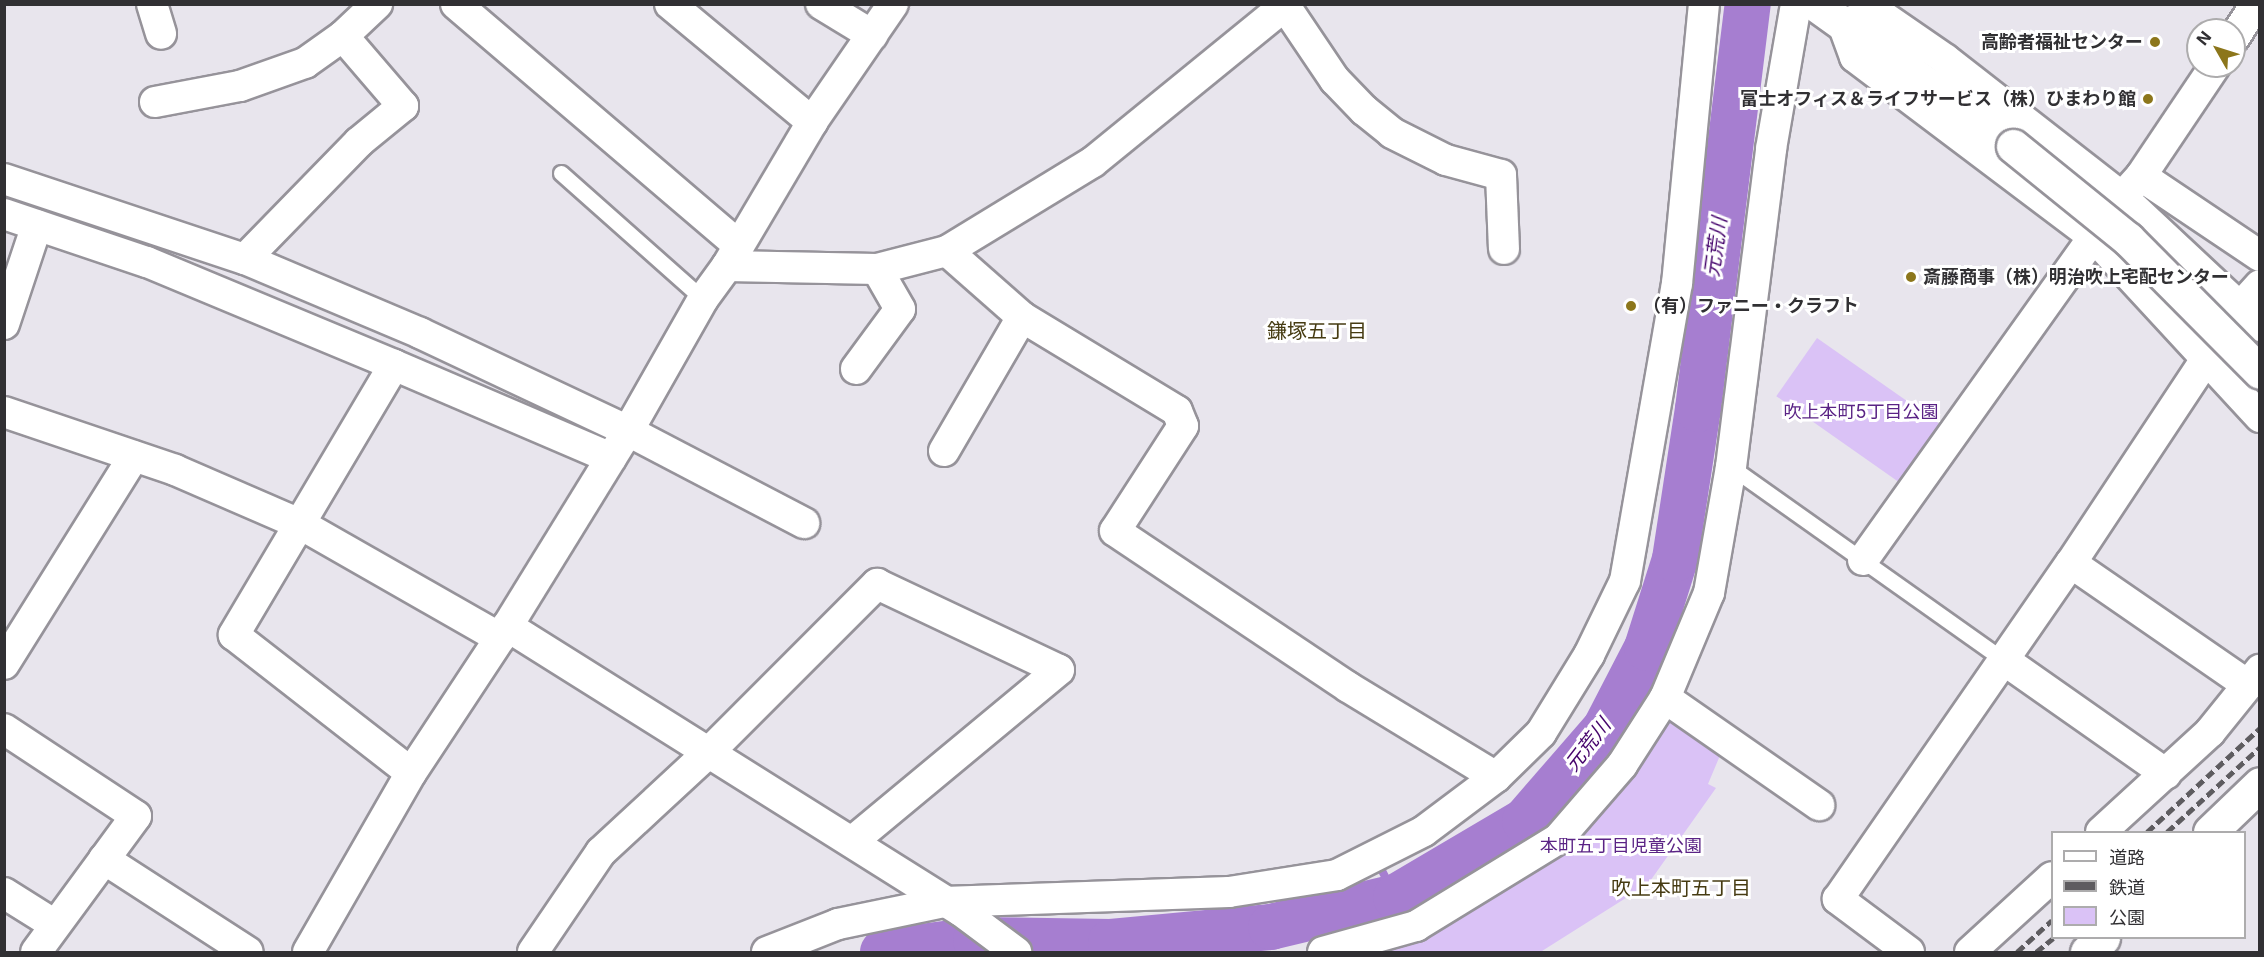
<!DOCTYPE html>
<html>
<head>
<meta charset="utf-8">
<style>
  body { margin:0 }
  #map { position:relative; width:2264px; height:957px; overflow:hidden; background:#e8e5ed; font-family:Inter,"Noto Sans JP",sans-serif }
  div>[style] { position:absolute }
  .green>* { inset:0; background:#dac2f6; transform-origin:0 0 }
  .stream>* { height:8px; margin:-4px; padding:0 4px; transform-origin:4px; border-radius:4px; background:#a67ed0 }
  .river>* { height:46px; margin:-23px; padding:0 23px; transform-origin:23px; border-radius:23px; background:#a67ed0 }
  .roads { filter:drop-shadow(2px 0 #96939a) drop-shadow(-2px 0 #96939a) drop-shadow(0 2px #96939a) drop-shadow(0 -2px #96939a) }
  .lane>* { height:15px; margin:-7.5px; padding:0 7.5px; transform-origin:7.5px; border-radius:7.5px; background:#fff }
  .street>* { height:30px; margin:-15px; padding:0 15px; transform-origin:15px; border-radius:15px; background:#fff }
  .secondary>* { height:33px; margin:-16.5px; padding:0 16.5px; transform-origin:16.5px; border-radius:16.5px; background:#fff }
  .primary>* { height:33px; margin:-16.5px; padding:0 16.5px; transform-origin:16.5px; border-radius:16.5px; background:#fff }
  .rail>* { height:4.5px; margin-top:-2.25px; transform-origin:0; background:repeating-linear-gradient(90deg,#5e5c60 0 9px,transparent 0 13.5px) }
  .bridges { filter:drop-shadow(2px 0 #96939a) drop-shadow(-2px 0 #96939a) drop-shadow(0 2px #96939a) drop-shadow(0 -2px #96939a) }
  .primary-bridge>* { height:33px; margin:-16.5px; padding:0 16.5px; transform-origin:16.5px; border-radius:16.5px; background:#fff }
  .dots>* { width:16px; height:16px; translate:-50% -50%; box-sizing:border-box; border:3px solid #fff; border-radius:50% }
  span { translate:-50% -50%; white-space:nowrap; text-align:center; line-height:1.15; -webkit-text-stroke:6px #fff; paint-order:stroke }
  .poi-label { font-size:18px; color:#313033; font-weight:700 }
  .right { translate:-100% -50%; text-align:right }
  .left { translate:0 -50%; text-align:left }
  .park-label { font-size:18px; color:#5a2385 }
  .water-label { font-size:20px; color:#44036b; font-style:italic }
  .neighbourhood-label { font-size:20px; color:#463b12 }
  .frame { position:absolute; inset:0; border:6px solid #313033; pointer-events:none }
  .legend { position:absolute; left:2051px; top:831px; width:195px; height:108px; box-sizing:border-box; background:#fff; border:2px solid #adacad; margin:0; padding:8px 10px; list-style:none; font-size:18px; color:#313033 }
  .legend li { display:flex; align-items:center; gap:12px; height:30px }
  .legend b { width:30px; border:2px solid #adacad }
  .north { position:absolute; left:2186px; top:18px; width:60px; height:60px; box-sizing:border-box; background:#fff; border:2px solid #adacad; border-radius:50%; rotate:309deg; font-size:16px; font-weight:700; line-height:24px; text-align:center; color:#313033 }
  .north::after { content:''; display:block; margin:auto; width:21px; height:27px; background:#8c761b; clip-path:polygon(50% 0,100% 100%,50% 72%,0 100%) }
</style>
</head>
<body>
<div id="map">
  <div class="green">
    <div style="left:1817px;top:338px;width:156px;height:71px;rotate:35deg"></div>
    <div style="clip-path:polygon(1663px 714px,1724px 746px,1708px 784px,1716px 788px,1648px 884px,1542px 951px,1371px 952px,1478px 905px)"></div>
  </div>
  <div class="stream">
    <div style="left:1380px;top:867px;width:34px;rotate:62deg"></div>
  </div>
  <div class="river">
    <div style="left:883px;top:952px;width:94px;rotate:-7.4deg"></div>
    <div style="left:976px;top:940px;width:135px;rotate:0.8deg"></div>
    <div style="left:1111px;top:942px;width:161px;rotate:-5.4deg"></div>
    <div style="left:1271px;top:927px;width:129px;rotate:-13.5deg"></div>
    <div style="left:1396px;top:897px;width:150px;rotate:-30.5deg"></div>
    <div style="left:1525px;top:821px;width:122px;rotate:-49deg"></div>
    <div style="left:1605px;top:729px;width:91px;rotate:-62.6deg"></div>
    <div style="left:1647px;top:648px;width:93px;rotate:-72.5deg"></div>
    <div style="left:1675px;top:559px;width:152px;rotate:-81.3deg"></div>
    <div style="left:1698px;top:409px;width:408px;rotate:-83deg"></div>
  </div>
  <div class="roads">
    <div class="lane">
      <div style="left:561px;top:173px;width:190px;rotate:41.6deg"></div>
      <div style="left:1731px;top:467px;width:334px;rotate:35.3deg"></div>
    </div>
    <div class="street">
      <div style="left:152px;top:4px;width:31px;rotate:73deg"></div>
      <div style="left:456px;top:4px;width:371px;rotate:40.5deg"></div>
      <div style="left:670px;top:4px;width:185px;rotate:39.7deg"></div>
      <div style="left:821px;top:4px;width:60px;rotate:31.3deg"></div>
      <div style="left:1285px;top:6px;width:89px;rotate:56deg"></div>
      <div style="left:1335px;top:80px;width:42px;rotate:46deg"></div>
      <div style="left:1364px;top:110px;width:36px;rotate:39deg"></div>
      <div style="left:1392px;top:133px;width:60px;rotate:26.6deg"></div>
      <div style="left:1446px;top:160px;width:57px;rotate:15.3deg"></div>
      <div style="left:1501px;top:175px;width:74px;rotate:87.7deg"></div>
      <div style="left:2234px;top:38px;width:40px;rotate:-57.1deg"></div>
      <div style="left:155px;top:102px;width:86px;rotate:-10.7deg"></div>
      <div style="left:240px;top:86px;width:69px;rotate:-19.5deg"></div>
      <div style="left:305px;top:63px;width:47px;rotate:-35.4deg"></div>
      <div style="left:2141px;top:176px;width:143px;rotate:33.9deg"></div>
      <div style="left:4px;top:179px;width:254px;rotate:18.4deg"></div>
      <div style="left:245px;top:259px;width:190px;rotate:22.9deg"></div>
      <div style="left:420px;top:333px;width:230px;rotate:25.2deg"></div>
      <div style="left:628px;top:431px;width:199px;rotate:27.6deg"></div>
      <div style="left:4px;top:214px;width:151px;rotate:18.6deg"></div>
      <div style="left:147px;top:262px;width:268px;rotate:22.6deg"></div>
      <div style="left:394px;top:365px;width:314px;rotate:120.7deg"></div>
      <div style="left:234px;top:635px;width:224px;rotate:37.9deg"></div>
      <div style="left:947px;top:251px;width:100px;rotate:41.3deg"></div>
      <div style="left:1022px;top:317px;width:181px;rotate:31.2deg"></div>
      <div style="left:1177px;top:411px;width:16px;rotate:68deg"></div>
      <div style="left:1183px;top:426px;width:125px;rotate:122.9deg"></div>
      <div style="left:1115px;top:531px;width:280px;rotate:33.8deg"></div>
      <div style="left:1348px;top:687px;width:173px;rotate:31.3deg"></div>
      <div style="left:245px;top:259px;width:163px;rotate:-45.7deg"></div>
      <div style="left:359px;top:142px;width:57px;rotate:-39.3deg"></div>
      <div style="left:403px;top:106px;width:92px;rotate:-130.6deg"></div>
      <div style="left:343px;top:36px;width:47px;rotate:-43.3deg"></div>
      <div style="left:727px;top:266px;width:150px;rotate:1.1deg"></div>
      <div style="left:877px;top:269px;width:72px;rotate:-14.4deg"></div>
      <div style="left:947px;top:251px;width:171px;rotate:-31.4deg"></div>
      <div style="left:1093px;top:162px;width:250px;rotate:-39.2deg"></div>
      <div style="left:4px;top:324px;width:104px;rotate:-71.6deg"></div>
      <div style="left:2260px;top:326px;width:189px;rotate:-136.9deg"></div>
      <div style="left:2122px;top:197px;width:224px;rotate:-142.1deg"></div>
      <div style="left:1945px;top:59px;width:81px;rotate:-145.5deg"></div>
      <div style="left:1878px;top:13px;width:37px;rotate:163deg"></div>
      <div style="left:1843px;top:24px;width:35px;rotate:70deg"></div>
      <div style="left:1855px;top:57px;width:299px;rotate:37deg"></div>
      <div style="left:2094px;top:237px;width:245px;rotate:47.3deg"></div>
      <div style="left:394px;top:365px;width:236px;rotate:23.2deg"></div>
      <div style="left:856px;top:369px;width:74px;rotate:-53.7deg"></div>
      <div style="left:900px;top:309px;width:46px;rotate:-119.9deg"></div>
      <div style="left:4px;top:412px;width:181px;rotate:18.7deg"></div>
      <div style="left:175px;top:470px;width:136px;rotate:23.4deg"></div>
      <div style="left:300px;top:524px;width:230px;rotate:29.7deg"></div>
      <div style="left:944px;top:451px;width:155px;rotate:-59.8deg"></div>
      <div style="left:1863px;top:560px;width:446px;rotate:-54.5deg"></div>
      <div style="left:2122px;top:197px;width:28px;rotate:-48deg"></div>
      <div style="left:2141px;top:176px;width:133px;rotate:-56.1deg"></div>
      <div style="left:2071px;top:563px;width:215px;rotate:34.6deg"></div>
      <div style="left:507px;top:626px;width:536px;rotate:32.12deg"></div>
      <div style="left:961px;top:911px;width:69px;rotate:36.7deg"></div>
      <div style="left:2004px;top:660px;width:198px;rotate:35.1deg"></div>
      <div style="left:4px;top:664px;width:245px;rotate:-58deg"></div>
      <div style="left:1665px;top:698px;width:188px;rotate:34.8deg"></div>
      <div style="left:4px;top:729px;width:158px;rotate:33.4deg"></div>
      <div style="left:136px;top:816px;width:169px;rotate:126.3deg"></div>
      <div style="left:2101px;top:832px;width:148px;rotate:-42.5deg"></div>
      <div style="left:2210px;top:732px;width:80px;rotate:-51.1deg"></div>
      <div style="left:104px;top:859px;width:171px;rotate:32.9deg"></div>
      <div style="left:4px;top:893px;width:60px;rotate:32.1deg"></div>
      <div style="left:308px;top:952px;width:207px;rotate:-60.1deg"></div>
      <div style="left:411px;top:773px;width:162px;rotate:-56.6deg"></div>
      <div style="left:500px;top:638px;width:243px;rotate:-58.3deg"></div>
      <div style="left:628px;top:431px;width:152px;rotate:-60.4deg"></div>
      <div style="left:703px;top:299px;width:41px;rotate:-54deg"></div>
      <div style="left:727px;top:266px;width:167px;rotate:-59.4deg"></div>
      <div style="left:812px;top:122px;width:143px;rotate:-55.5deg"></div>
      <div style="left:533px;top:952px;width:121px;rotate:-55.8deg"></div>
      <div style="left:601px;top:852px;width:147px;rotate:-42.8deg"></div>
      <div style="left:709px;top:752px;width:238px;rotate:-45deg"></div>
      <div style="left:877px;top:584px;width:201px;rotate:25.3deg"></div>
      <div style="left:1059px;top:670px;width:269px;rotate:140.3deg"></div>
      <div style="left:767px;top:952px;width:76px;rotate:-21.5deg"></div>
      <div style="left:838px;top:924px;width:108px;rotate:-11.7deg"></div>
      <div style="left:944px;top:902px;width:285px;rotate:-2deg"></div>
      <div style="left:1229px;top:892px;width:109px;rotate:-8.9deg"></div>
      <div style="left:1337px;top:875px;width:97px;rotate:-26.8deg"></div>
      <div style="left:1424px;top:831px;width:90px;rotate:-36.9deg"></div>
      <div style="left:1496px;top:777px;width:63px;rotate:-44.4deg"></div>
      <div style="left:1541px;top:733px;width:92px;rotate:-58.4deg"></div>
      <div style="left:1589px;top:655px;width:82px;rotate:-64.1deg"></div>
      <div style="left:1625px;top:581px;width:302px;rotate:-80.1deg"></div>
      <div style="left:1677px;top:284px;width:281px;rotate:-84.5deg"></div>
      <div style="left:1323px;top:952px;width:97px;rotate:-15.6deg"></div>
      <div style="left:1416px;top:926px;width:167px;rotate:-31.5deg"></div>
      <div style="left:1558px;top:839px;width:98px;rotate:-49.1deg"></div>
      <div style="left:1622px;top:765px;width:80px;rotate:-57.3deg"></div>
      <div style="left:1665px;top:698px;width:114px;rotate:-67.3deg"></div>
      <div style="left:1709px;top:593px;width:128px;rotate:-80.1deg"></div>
      <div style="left:1731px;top:467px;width:321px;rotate:-82.8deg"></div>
      <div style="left:1771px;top:149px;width:147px;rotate:-80.2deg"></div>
      <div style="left:1909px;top:952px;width:89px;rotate:-143.3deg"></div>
      <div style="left:1838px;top:899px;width:409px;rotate:-55.3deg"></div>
      <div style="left:2071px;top:563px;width:308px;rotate:-56.5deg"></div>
      <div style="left:2241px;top:306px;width:28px;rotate:-48deg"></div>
      <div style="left:1970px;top:952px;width:111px;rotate:-42.4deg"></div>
    </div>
    <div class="secondary">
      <div style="left:2210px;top:832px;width:69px;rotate:-43.8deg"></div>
      <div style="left:2087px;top:952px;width:21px;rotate:-41deg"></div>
    </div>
    <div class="primary">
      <div style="left:1815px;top:4px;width:244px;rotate:35.6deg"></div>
    </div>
  </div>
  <div class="rail">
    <div style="left:2147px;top:832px;width:154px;rotate:-42.6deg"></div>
    <div style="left:2167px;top:832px;width:126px;rotate:-42.4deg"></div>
    <div style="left:2017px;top:952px;width:47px;rotate:-42.4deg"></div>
    <div style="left:2036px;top:952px;width:22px;rotate:-39deg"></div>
  </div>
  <div class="bridges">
    <div class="primary-bridge">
      <div style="left:2013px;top:146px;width:148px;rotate:39deg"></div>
      <div style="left:2128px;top:239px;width:187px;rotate:45.2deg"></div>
    </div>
  </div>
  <div class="dots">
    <div style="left:2155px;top:42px;background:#8c761b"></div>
    <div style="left:2148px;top:99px;background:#8c761b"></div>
    <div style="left:1911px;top:277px;background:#8c761b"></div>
    <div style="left:1631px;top:306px;background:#8c761b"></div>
  </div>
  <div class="poi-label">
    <span class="right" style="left:2143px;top:42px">高齢者福祉センター</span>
    <span class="right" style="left:2136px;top:99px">富士オフィス＆ライフサービス（株）ひまわり館</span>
    <span class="left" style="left:1923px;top:277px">斎藤商事（株）明治吹上宅配センター</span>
    <span class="left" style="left:1643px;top:306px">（有）ファニー・クラフト</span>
  </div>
  <div class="park-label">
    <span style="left:1861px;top:412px">吹上本町5丁目公園</span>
    <span style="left:1621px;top:846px">本町五丁目児童公園</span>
  </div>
  <div class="water-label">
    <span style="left:1716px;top:247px;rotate:-82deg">元荒川</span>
    <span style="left:1588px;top:745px;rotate:-52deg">元荒川</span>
  </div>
  <div class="neighbourhood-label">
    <span style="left:1317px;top:331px">鎌塚五丁目</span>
    <span style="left:1681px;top:888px">吹上本町五丁目</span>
  </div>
  <div class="frame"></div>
  <ul class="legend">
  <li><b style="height:8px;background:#fff"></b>道路</li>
  <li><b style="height:8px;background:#5e5c60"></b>鉄道</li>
  <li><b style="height:16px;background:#dac2f6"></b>公園</li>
  </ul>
  <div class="north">N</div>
</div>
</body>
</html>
